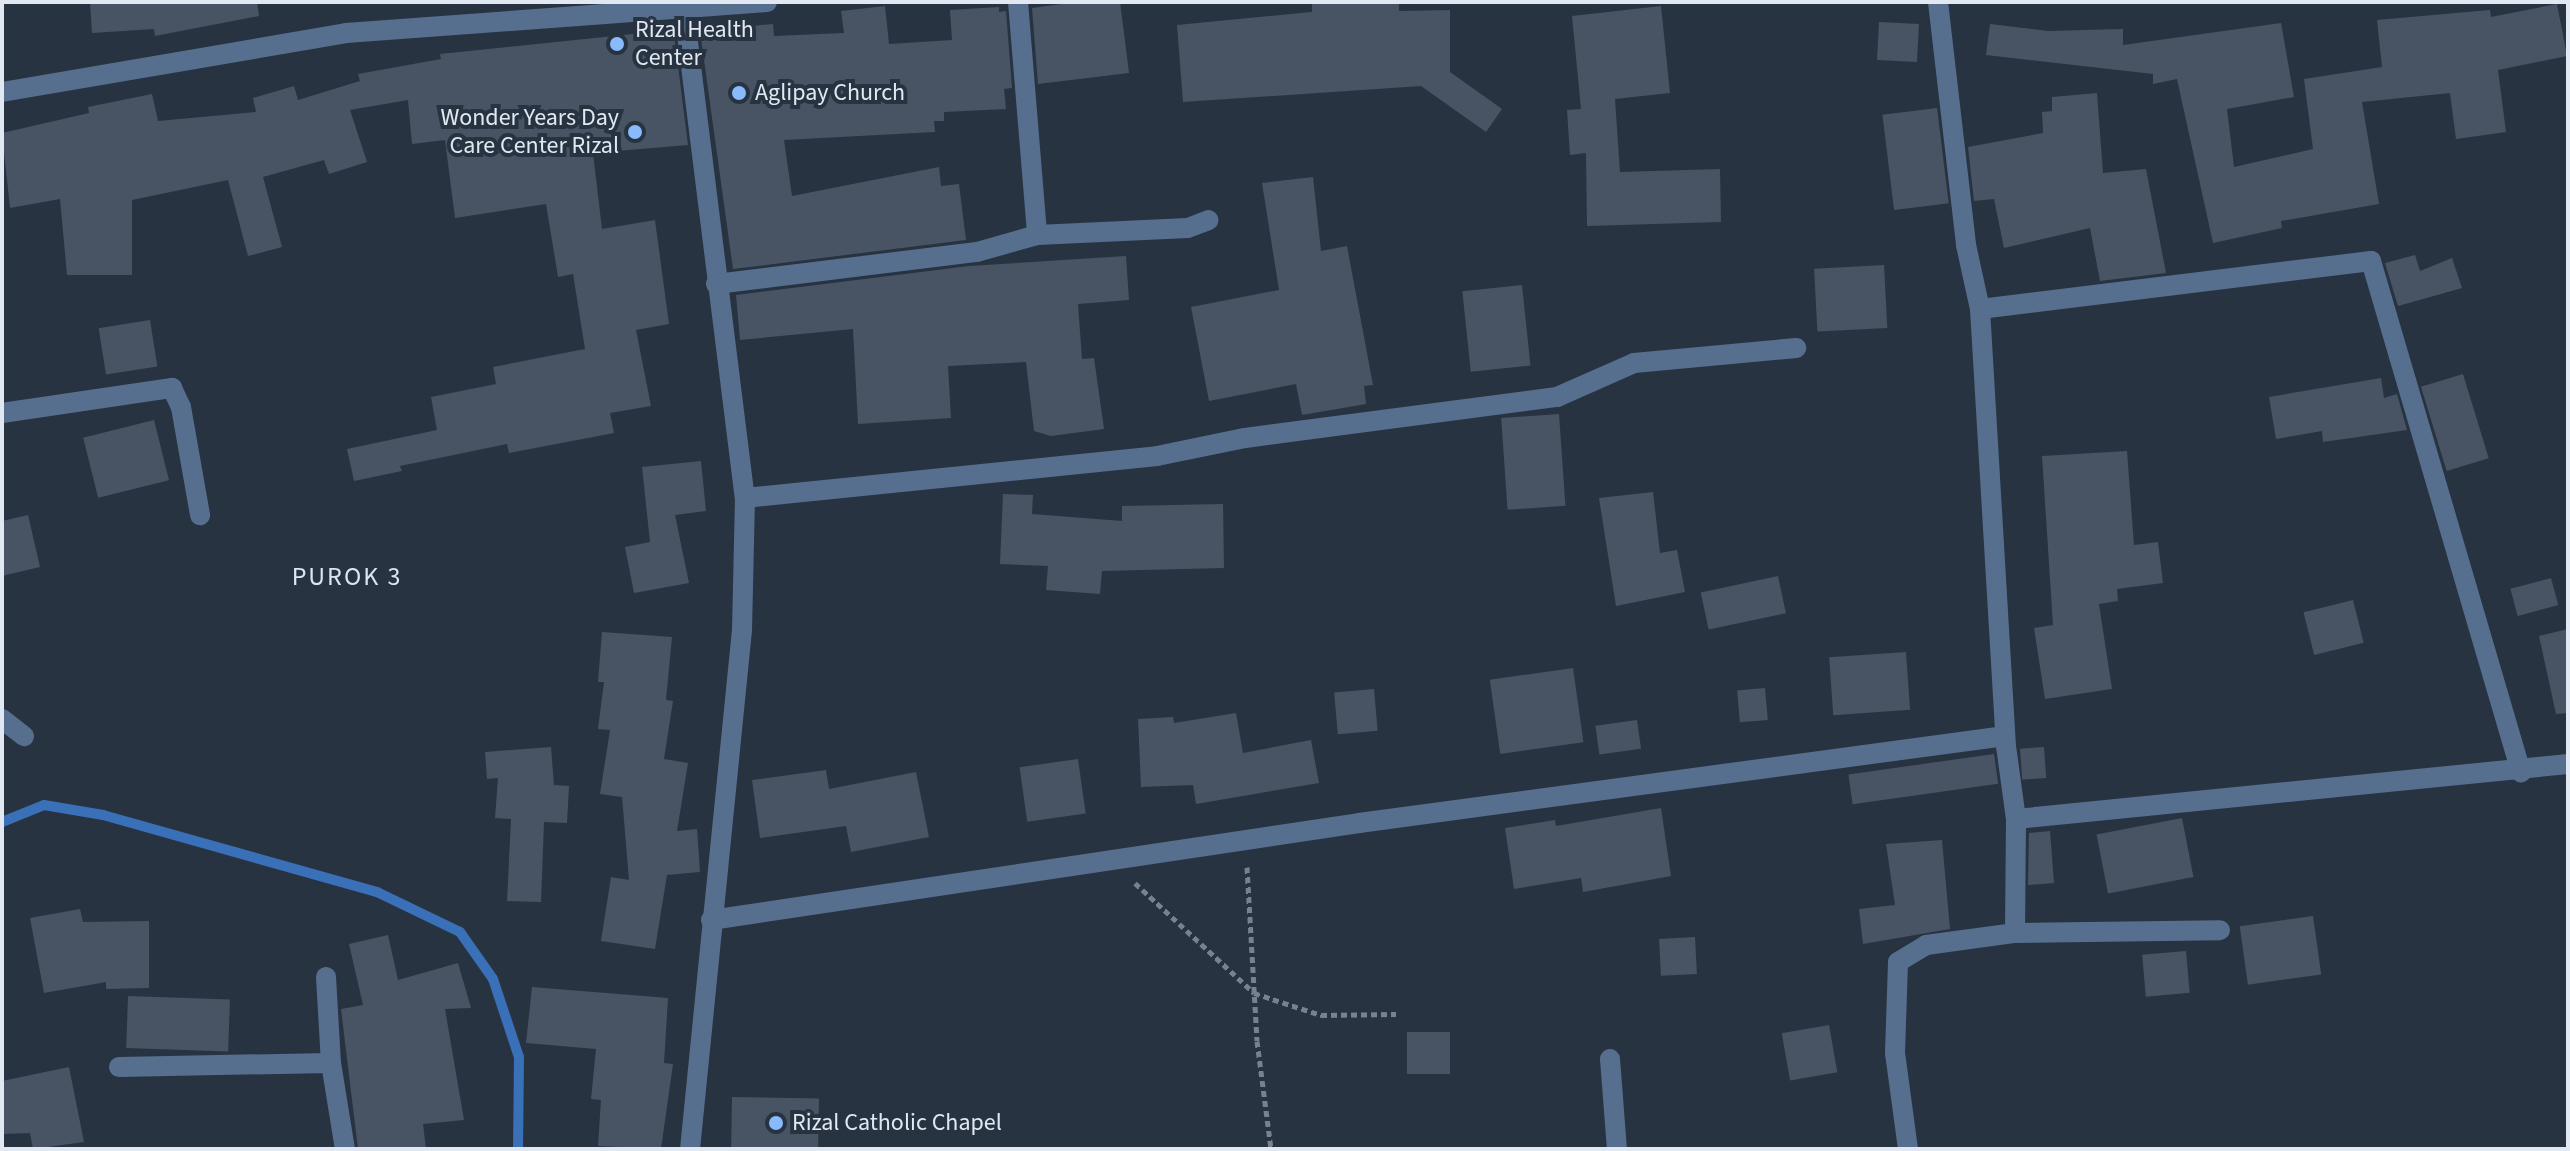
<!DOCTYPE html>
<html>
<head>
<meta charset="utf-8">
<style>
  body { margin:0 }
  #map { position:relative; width:2570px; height:1151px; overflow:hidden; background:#283341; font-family:"Source Sans 3",sans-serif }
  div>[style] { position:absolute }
  .stream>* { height:10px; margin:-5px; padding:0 5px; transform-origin:5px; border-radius:5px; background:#3970b8 }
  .building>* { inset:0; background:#485463; transform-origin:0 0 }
  .path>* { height:5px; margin-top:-2.5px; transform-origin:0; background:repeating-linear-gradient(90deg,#78818d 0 6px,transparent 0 10px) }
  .minor>* { height:20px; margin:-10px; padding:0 10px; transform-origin:10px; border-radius:10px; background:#576f8f }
  .dots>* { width:22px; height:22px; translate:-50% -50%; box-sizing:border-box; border:4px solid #283341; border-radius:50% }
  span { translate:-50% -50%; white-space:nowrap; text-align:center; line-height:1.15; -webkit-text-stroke:8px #283341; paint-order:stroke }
  .poi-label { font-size:24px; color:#e1e8f2 }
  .left { translate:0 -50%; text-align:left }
  .right { translate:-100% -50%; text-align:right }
  .neighbourhood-label { font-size:26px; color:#dce5f2; letter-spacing:2px }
  .frame { position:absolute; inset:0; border:4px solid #e1e8f2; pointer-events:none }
</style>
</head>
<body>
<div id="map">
  <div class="stream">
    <div style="left:2px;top:822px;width:45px;rotate:-22deg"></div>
    <div style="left:44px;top:805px;width:60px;rotate:9.6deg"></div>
    <div style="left:103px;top:815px;width:285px;rotate:15.7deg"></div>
    <div style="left:377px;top:892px;width:92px;rotate:25.7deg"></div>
    <div style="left:460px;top:932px;width:57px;rotate:54.9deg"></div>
    <div style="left:493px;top:979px;width:82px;rotate:71.6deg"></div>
    <div style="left:519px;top:1057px;width:92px;rotate:90.6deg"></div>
  </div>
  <div class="building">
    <div style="clip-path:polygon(90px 2px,257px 2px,259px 16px,155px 36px,154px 29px,92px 33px)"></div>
    <div style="clip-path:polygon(1076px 2px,1120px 2px,1129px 73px,1038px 84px,1032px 8px)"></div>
    <div style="clip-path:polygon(1312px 2px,1399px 2px,1399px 11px,1450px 10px,1450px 72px,1502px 109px,1486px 132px,1421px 86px,1183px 102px,1177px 25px,1312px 12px)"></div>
    <div style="clip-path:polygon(2557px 4px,2567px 56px,2498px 70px,2506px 132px,2456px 139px,2450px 93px,2362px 102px,2379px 204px,2281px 221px,2282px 228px,2213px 243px,2177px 79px,2153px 84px,2153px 74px,1986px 55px,1990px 24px,2048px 31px,2123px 29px,2123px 45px,2281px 23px,2294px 97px,2227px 109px,2234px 167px,2313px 149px,2304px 79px,2382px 67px,2377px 20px,2490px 10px,2491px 17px)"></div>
    <div style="clip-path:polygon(885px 6px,889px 44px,952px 40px,950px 10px,999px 7px,999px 12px,1006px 11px,1012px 88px,1004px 89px,1006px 109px,944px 112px,944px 121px,934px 121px,935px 132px,784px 140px,792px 196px,939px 167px,941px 186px,959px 184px,966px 240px,733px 269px,700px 31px,773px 24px,774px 36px,844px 33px,841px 11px)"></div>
    <div style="clip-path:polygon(1661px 6px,1670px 93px,1615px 99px,1620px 172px,1720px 169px,1721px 222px,1587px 226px,1586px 153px,1570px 155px,1567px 110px,1581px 109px,1572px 16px)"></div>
    <div style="left:1879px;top:22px;width:40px;height:38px;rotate:3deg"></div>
    <div style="clip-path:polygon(662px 31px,674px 34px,688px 145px,593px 153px,602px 229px,655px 220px,669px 324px,636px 330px,651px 406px,610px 413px,614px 433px,509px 453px,507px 444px,400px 466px,402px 471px,354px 481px,347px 449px,437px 430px,431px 397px,496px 384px,493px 367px,585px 349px,573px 274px,558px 277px,546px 204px,455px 218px,445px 140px,412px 144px,408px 100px,350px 110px,367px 162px,329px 174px,324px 160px,263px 177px,282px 247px,248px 256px,228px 180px,132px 200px,132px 275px,67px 275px,60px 199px,10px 208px,2px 133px,89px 113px,88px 107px,152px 94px,158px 121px,256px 112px,253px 98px,294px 86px,298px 100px,360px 81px,358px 74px,441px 59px,440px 54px)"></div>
    <div style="clip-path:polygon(2097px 93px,2103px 173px,2146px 169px,2166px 273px,2100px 281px,2090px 228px,2004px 248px,1994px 199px,1974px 201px,1968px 147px,2043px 133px,2042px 112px,2052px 111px,2052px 97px)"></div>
    <div style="left:1937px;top:108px;width:96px;height:55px;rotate:83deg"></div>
    <div style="clip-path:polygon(1313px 177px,1321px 251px,1347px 246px,1373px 385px,1364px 386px,1366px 404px,1302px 415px,1296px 384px,1209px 401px,1191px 307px,1279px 290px,1262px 183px)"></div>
    <div style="clip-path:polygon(2415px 255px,2420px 271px,2452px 258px,2462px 288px,2398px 306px,2385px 263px)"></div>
    <div style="clip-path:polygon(1126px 256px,1129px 300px,1078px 304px,1082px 359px,1094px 358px,1104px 429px,1051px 436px,1034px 431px,1026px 362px,948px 366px,951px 418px,858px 424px,853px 329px,740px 340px,736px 295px,969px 266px)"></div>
    <div style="left:1884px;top:265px;width:63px;height:70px;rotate:87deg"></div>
    <div style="left:1522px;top:285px;width:81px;height:60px;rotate:84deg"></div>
    <div style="left:150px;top:320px;width:47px;height:52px;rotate:81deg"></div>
    <div style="left:2463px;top:374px;width:88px;height:44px;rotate:73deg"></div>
    <div style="clip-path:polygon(2381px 378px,2384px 398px,2397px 394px,2407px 430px,2323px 442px,2322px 431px,2276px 439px,2269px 397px)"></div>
    <div style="left:1559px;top:414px;width:92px;height:58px;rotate:86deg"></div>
    <div style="left:154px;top:420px;width:62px;height:73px;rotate:76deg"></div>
    <div style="clip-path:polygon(2127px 451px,2134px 545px,2158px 542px,2163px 583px,2117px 589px,2118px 601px,2099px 604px,2112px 689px,2045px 699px,2034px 628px,2053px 625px,2042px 456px)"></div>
    <div style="clip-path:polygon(701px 461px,706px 511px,675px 515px,689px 583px,634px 593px,625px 547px,650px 542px,642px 467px)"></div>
    <div style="clip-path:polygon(1653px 492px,1660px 553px,1677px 550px,1685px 592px,1616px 606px,1599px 498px)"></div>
    <div style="clip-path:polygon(1003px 494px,1033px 495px,1032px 514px,1122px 521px,1122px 506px,1223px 504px,1224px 568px,1102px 571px,1100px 594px,1046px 590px,1048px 566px,1000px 564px)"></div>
    <div style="clip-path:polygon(28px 515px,40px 567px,2px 576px,2px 521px)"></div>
    <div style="left:1778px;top:576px;width:38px;height:79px;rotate:78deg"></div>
    <div style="left:2551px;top:578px;width:28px;height:42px;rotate:75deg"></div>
    <div style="left:2353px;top:600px;width:44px;height:51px;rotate:76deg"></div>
    <div style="clip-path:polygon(2568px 629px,2568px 713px,2556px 714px,2539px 636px)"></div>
    <div style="clip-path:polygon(602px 632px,672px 637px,666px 700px,673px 701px,664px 759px,688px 763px,677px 831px,697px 829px,700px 872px,667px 875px,655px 949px,601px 941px,611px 877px,629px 880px,622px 797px,600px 794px,610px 730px,598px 729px,604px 682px,598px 682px)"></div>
    <div style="left:1906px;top:652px;width:58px;height:77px;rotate:86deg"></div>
    <div style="left:1573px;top:668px;width:75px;height:84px;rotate:82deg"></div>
    <div style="left:1765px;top:688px;width:32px;height:28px;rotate:85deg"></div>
    <div style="left:1374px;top:689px;width:42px;height:40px;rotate:85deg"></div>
    <div style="clip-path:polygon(1236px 713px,1243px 753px,1311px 740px,1319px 783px,1196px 804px,1193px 785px,1141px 787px,1138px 719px,1173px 717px,1174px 723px)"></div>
    <div style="left:1637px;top:720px;width:29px;height:42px;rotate:82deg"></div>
    <div style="clip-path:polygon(551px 747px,554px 785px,569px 786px,567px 823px,544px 822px,541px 902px,507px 901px,511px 819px,495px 818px,498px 778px,487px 779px,485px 752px)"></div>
    <div style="left:2044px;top:747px;width:31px;height:24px;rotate:86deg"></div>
    <div style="left:1994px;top:754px;width:30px;height:147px;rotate:82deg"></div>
    <div style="left:1078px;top:759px;width:55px;height:59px;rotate:82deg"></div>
    <div style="clip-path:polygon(826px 770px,829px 789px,916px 772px,929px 837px,851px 852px,846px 826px,760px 838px,752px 780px)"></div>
    <div style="clip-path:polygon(1661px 808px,1671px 876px,1583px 892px,1581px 878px,1514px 889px,1505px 828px,1555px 820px,1556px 826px)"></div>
    <div style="left:2182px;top:818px;width:60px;height:87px;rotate:79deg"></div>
    <div style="clip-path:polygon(2050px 831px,2054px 883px,2028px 885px,2029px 833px)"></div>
    <div style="clip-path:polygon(1942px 840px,1950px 929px,1863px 944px,1859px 909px,1895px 905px,1886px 844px)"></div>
    <div style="clip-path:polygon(80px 909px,83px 922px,149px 921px,149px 988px,106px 989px,106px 982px,44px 993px,30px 918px)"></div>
    <div style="left:2313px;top:916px;width:59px;height:74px;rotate:82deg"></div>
    <div style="clip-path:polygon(388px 935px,398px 980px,458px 963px,471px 1008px,445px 1009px,464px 1120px,423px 1124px,426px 1149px,358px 1149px,341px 1009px,363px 1005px,349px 944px)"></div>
    <div style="left:1695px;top:937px;width:37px;height:36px;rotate:87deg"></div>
    <div style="left:2186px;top:951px;width:42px;height:44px;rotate:85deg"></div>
    <div style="clip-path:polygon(532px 987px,668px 998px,664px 1063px,673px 1064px,661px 1149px,598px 1146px,601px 1100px,591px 1099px,596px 1049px,526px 1043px)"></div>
    <div style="left:128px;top:996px;width:102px;height:52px;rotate:2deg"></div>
    <div style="left:1829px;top:1025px;width:48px;height:48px;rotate:80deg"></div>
    <div style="left:1407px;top:1032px;width:43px;height:42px"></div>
    <div style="clip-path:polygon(69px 1067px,84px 1142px,33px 1149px,30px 1133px,2px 1134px,2px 1081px)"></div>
    <div style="left:732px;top:1097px;width:87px;height:52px;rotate:1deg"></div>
  </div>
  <div class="path">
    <div style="left:1247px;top:867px;width:174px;rotate:86.7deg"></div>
    <div style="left:1257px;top:1041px;width:109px;rotate:82.6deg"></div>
    <div style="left:1135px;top:883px;width:162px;rotate:42.7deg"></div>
    <div style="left:1254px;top:993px;width:71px;rotate:18.2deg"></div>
    <div style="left:1321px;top:1015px;width:75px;rotate:-0.8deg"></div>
  </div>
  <div class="minor">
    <div style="left:1018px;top:2px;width:234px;rotate:85.3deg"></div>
    <div style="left:1938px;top:2px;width:245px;rotate:83.4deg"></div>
    <div style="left:1966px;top:245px;width:66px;rotate:77.7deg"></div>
    <div style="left:1980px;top:309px;width:438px;rotate:86.6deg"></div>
    <div style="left:2006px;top:746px;width:74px;rotate:82.2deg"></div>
    <div style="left:2016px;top:819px;width:114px;rotate:90.5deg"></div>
    <div style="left:2015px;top:933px;width:205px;rotate:-0.8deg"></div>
    <div style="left:684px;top:10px;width:492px;rotate:82.9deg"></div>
    <div style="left:745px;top:498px;width:132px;rotate:91.3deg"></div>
    <div style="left:742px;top:630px;width:522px;rotate:95.72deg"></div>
    <div style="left:2px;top:92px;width:349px;rotate:-9.7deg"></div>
    <div style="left:346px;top:33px;width:422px;rotate:-4.2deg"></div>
    <div style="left:716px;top:284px;width:263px;rotate:-7deg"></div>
    <div style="left:977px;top:252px;width:62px;rotate:-15.8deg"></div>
    <div style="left:1037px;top:235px;width:151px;rotate:-2.7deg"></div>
    <div style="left:1188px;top:228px;width:22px;rotate:-21deg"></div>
    <div style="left:1980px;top:309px;width:394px;rotate:-7deg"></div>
    <div style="left:2371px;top:261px;width:533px;rotate:73.64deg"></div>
    <div style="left:2px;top:413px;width:172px;rotate:-8.4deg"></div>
    <div style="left:172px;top:388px;width:21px;rotate:65deg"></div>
    <div style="left:181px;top:407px;width:110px;rotate:80deg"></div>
    <div style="left:745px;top:498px;width:414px;rotate:-5.8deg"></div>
    <div style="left:1157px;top:456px;width:90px;rotate:-11.6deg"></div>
    <div style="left:1245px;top:438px;width:315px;rotate:-7.5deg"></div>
    <div style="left:1557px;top:397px;width:84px;rotate:-23.8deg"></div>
    <div style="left:1634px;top:363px;width:163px;rotate:-5.3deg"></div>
    <div style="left:2px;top:719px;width:28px;rotate:38deg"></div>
    <div style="left:2016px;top:819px;width:555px;rotate:-5.69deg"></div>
    <div style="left:711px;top:920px;width:655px;rotate:-8.51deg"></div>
    <div style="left:1359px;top:823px;width:652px;rotate:-7.67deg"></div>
    <div style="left:326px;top:977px;width:86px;rotate:86.7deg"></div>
    <div style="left:331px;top:1063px;width:87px;rotate:80.8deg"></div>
    <div style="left:1610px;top:1059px;width:90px;rotate:85.6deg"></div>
    <div style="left:119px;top:1067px;width:212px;rotate:-1.1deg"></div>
    <div style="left:1908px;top:1149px;width:97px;rotate:-97.7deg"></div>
    <div style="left:1895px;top:1053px;width:91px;rotate:-88.1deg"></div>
    <div style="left:1898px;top:962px;width:33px;rotate:-31deg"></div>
    <div style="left:1926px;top:945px;width:90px;rotate:-7.7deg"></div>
  </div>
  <div class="dots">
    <div style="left:617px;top:44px;background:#89bafc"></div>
    <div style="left:739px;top:93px;background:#89bafc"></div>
    <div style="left:635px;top:132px;background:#89bafc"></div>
    <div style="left:776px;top:1123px;background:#89bafc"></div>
  </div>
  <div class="poi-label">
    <span class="left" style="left:635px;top:44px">Rizal Health<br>Center</span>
    <span class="left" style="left:755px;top:93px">Aglipay Church</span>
    <span class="right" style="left:619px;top:132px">Wonder Years Day<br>Care Center Rizal</span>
    <span class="left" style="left:792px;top:1123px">Rizal Catholic Chapel</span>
  </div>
  <div class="neighbourhood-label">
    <span style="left:347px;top:577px">PUROK 3</span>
  </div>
  <div class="frame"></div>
</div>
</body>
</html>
